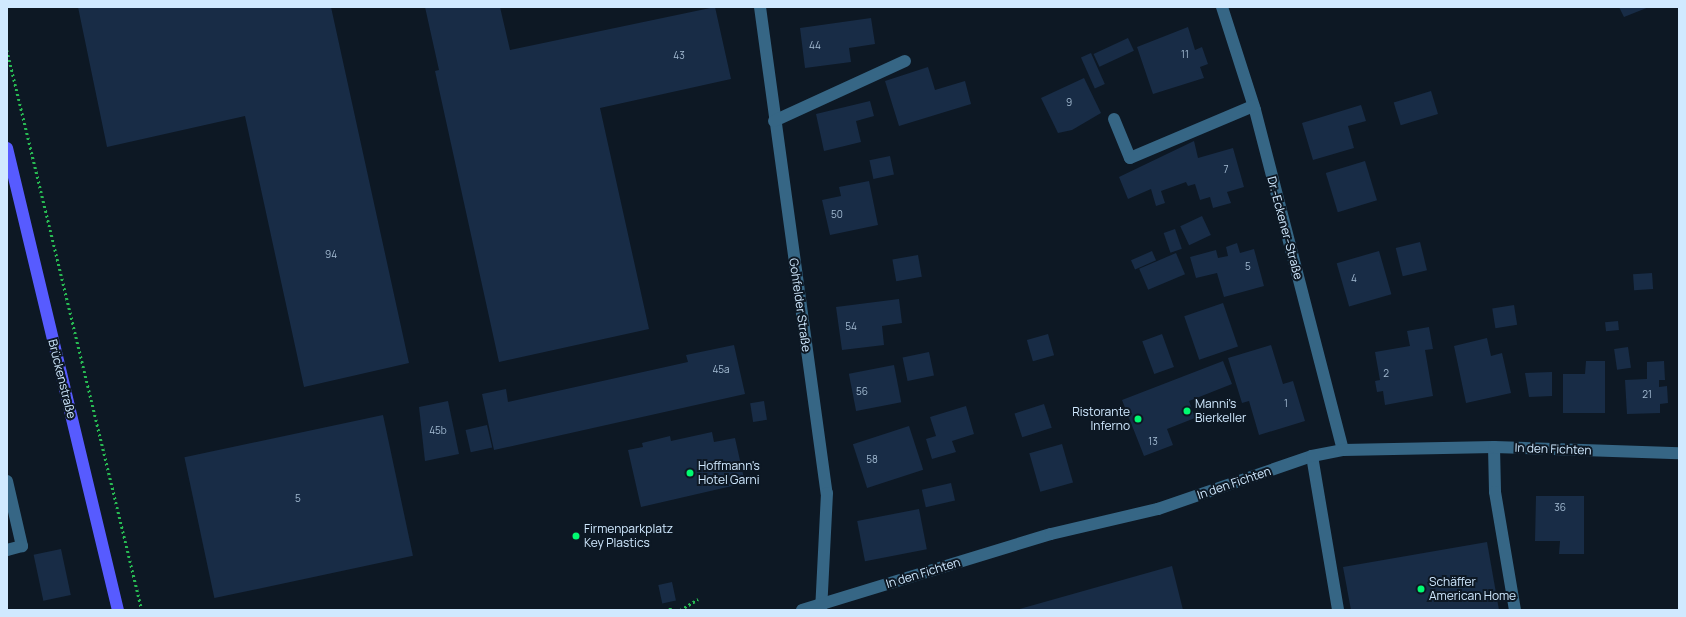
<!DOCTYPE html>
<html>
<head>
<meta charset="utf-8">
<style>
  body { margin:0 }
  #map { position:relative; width:1686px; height:617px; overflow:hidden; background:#0d1824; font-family:Manrope,sans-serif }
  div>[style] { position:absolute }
  .building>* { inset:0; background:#182c46; transform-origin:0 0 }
  .path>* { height:2.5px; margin-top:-1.25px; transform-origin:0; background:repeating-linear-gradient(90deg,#28ba53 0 2px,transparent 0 5px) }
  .minor>* { height:12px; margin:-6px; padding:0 6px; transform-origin:6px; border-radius:6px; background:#366685 }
  .major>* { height:12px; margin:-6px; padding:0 6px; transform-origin:6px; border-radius:6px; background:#575bff }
  .dots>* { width:11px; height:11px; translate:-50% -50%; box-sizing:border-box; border:2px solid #0d1824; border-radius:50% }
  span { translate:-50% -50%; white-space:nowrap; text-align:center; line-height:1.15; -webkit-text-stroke:4px #0d1824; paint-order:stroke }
  .number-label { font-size:10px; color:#a2bad1 }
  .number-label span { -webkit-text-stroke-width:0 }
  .street-label { font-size:12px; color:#d0e9ff }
  .poi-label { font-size:12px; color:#d0e9ff }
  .left { translate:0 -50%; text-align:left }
  .right { translate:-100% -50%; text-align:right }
  .frame { position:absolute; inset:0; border:8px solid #d0e9ff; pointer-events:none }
</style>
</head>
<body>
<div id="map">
  <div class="building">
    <div style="clip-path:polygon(78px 7px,331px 7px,409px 363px,304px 387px,245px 116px,107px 147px)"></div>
    <div style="clip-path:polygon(425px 7px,500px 7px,510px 50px,715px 7px,731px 79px,600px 108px,649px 329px,499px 362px,435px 71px,439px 70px)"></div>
    <div style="clip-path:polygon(1619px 7px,1649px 7px,1624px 17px)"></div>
    <div style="clip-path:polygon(871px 18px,875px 44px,849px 48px,851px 62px,805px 68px,800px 28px)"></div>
    <div style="clip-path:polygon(1188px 27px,1195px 50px,1202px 47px,1208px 64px,1200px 67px,1204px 78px,1153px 94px,1137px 47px)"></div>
    <div style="left:1128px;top:38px;width:14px;height:38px;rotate:65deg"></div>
    <div style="left:1091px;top:53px;width:34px;height:11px;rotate:66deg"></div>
    <div style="clip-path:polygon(928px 67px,935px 90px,965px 81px,971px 104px,899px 126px,885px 81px)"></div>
    <div style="clip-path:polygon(1084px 78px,1101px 113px,1072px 130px,1058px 133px,1041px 98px)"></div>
    <div style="left:1431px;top:91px;width:24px;height:39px;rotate:73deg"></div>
    <div style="clip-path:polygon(870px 101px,874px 116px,856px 121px,861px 142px,824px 151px,816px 114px)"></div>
    <div style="clip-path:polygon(1361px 105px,1366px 121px,1348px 126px,1354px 148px,1313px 160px,1302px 123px)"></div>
    <div style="clip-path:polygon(1194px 141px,1198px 158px,1233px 148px,1244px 187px,1227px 192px,1231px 203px,1213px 208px,1210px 197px,1200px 200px,1195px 184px,1188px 186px,1186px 182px,1161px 191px,1165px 203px,1156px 206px,1151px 189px,1128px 199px,1119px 177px)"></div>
    <div style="left:890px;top:156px;width:19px;height:21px;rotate:78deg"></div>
    <div style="left:1365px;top:161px;width:41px;height:41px;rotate:73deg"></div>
    <div style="clip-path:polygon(869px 181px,878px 225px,830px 235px,822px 200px,841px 196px,839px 187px)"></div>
    <div style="left:1202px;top:216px;width:21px;height:24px;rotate:65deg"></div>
    <div style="left:1175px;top:229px;width:21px;height:12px;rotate:71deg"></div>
    <div style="left:1420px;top:242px;width:29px;height:25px;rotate:76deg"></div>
    <div style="clip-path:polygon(1237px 243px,1240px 253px,1254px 249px,1264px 286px,1224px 297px,1217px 273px,1196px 278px,1190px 257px,1216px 250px,1218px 258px,1228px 256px,1226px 247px)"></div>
    <div style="left:1152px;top:251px;width:10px;height:23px;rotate:66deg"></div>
    <div style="left:1379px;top:251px;width:45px;height:44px;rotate:74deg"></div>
    <div style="left:1176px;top:253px;width:23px;height:40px;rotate:67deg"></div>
    <div style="left:918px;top:255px;width:22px;height:26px;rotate:80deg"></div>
    <div style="left:1652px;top:273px;width:16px;height:19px;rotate:86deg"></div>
    <div style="clip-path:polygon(899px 299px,902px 323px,882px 326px,884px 345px,842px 350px,836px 307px)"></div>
    <div style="left:1223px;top:303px;width:46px;height:41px;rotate:71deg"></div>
    <div style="left:1514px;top:305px;width:20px;height:22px;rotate:81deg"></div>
    <div style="left:1618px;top:321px;width:9px;height:13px;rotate:84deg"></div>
    <div style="clip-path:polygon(1429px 327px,1433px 349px,1425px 350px,1433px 396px,1385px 405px,1383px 391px,1377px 392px,1375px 381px,1380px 380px,1375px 352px,1410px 346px,1407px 331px)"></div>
    <div style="left:1048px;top:334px;width:22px;height:22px;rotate:74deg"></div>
    <div style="left:1162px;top:334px;width:35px;height:21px;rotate:70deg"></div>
    <div style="clip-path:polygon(1487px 338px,1491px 356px,1502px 353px,1511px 393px,1466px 403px,1454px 346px)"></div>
    <div style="clip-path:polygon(734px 345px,745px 394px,494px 450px,482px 394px,506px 389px,508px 402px,688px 362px,686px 355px)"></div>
    <div style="clip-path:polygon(1271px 345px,1283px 384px,1293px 381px,1305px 421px,1259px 435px,1249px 401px,1242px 403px,1228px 358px)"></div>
    <div style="left:1628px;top:347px;width:21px;height:14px;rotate:82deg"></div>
    <div style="left:929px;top:352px;width:24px;height:27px;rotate:78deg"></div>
    <div style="clip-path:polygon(1223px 361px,1232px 384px,1189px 401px,1195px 418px,1167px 429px,1173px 445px,1144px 456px,1122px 400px)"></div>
    <div style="clip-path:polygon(1586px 361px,1605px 361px,1605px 413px,1563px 413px,1563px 374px,1585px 374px)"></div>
    <div style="clip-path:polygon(1664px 361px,1665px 380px,1659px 380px,1659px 387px,1667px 386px,1668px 403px,1660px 404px,1660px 413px,1627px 414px,1625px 380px,1647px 379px,1647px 362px)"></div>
    <div style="left:894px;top:365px;width:38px;height:46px;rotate:79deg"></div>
    <div style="clip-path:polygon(1552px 372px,1552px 396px,1529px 397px,1525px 373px)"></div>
    <div style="clip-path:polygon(448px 401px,459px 454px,425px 461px,419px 407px)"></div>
    <div style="left:764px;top:401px;width:19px;height:14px;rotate:81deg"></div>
    <div style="left:1044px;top:404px;width:25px;height:31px;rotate:72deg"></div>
    <div style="clip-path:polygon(966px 406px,974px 434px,952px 441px,956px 452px,932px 459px,926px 439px,936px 436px,930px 417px)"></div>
    <div style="left:383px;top:415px;width:144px;height:203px;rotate:78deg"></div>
    <div style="left:487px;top:425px;width:23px;height:22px;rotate:77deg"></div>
    <div style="left:909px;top:426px;width:46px;height:59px;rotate:72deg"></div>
    <div style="clip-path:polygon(712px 432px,714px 442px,735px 438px,745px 483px,641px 507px,628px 450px,643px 447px,642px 443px,670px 436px,671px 441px)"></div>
    <div style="left:1062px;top:444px;width:40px;height:34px;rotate:74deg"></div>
    <div style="left:951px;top:483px;width:18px;height:30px;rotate:77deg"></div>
    <div style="clip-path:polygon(1536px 496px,1584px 496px,1584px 554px,1559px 554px,1560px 541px,1535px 541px)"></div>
    <div style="left:919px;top:509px;width:41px;height:63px;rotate:79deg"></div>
    <div style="clip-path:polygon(1487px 542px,1499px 610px,1351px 610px,1343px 567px)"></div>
    <div style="left:61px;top:549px;width:47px;height:28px;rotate:78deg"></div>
    <div style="clip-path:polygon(1172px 566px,1183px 610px,1016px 610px)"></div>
    <div style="left:672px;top:582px;width:19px;height:14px;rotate:78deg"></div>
  </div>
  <div class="path">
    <div style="left:7px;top:50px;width:576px;rotate:76.45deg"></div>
    <div style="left:670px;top:610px;width:3px;rotate:-90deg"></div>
    <div style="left:680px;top:610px;width:21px;rotate:-31deg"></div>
  </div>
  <div class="minor">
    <div style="left:760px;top:7px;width:491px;rotate:82.2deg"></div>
    <div style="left:827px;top:493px;width:117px;rotate:92.9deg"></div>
    <div style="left:1222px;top:7px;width:108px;rotate:72.2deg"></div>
    <div style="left:1255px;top:110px;width:351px;rotate:75.5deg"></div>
    <div style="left:1114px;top:119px;width:42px;rotate:67.7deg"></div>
    <div style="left:1130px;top:158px;width:134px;rotate:-22.9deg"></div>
    <div style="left:774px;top:121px;width:144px;rotate:-24.6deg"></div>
    <div style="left:1494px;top:447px;width:45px;rotate:88.7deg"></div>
    <div style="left:1495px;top:492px;width:120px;rotate:80.4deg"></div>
    <div style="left:1312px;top:456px;width:156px;rotate:80.4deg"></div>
    <div style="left:7px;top:481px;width:67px;rotate:77deg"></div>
    <div style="left:22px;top:546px;width:16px;rotate:165deg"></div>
    <div style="left:802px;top:610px;width:260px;rotate:-17deg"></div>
    <div style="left:1051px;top:534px;width:110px;rotate:-13.2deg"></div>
    <div style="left:1158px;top:509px;width:163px;rotate:-19deg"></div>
    <div style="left:1312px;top:456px;width:32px;rotate:-11deg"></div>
    <div style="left:1343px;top:450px;width:151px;rotate:-1.1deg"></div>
    <div style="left:1494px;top:447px;width:185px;rotate:1.9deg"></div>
  </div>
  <div class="major">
    <div style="left:7px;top:148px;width:475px;rotate:76.5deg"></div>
  </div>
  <div class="dots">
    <div style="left:1187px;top:411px;background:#00fb71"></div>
    <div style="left:1138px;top:419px;background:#00fb71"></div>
    <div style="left:690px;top:473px;background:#00fb71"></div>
    <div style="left:576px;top:536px;background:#00fb71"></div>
    <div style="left:1421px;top:589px;background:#00fb71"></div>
  </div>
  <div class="number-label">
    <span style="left:815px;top:46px">44</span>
    <span style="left:1185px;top:55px">11</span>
    <span style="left:679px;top:56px">43</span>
    <span style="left:1069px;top:103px">9</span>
    <span style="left:1226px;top:170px">7</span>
    <span style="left:837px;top:215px">50</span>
    <span style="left:331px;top:255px">94</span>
    <span style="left:1248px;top:267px">5</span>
    <span style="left:1354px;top:279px">4</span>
    <span style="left:851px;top:327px">54</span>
    <span style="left:721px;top:370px">45a</span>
    <span style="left:1386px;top:374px">2</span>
    <span style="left:862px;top:392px">56</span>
    <span style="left:1647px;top:395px">21</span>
    <span style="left:1286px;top:404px">1</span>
    <span style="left:438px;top:431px">45b</span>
    <span style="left:1153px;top:442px">13</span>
    <span style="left:872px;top:460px">58</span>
    <span style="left:298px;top:499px">5</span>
    <span style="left:1560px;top:508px">36</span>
  </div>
  <div class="street-label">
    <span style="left:1285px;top:228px;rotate:75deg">Dr.-Eckener-Straße</span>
    <span style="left:800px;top:305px;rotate:82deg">Gohfelder Straße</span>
    <span style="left:62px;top:379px;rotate:76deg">Brückenstraße</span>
    <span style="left:1553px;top:449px;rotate:2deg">In den Fichten</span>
    <span style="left:1234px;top:483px;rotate:-19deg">In den Fichten</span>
    <span style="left:923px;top:573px;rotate:-17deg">In den Fichten</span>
  </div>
  <div class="poi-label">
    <span class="left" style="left:1195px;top:411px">Manni's<br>Bierkeller</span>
    <span class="right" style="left:1130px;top:419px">Ristorante<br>Inferno</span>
    <span class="left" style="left:698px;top:473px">Hoffmann's<br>Hotel Garni</span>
    <span class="left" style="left:584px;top:536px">Firmenparkplatz<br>Key Plastics</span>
    <span class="left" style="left:1429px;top:589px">Schäffer<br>American Home</span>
  </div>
  <div class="frame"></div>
</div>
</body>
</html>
